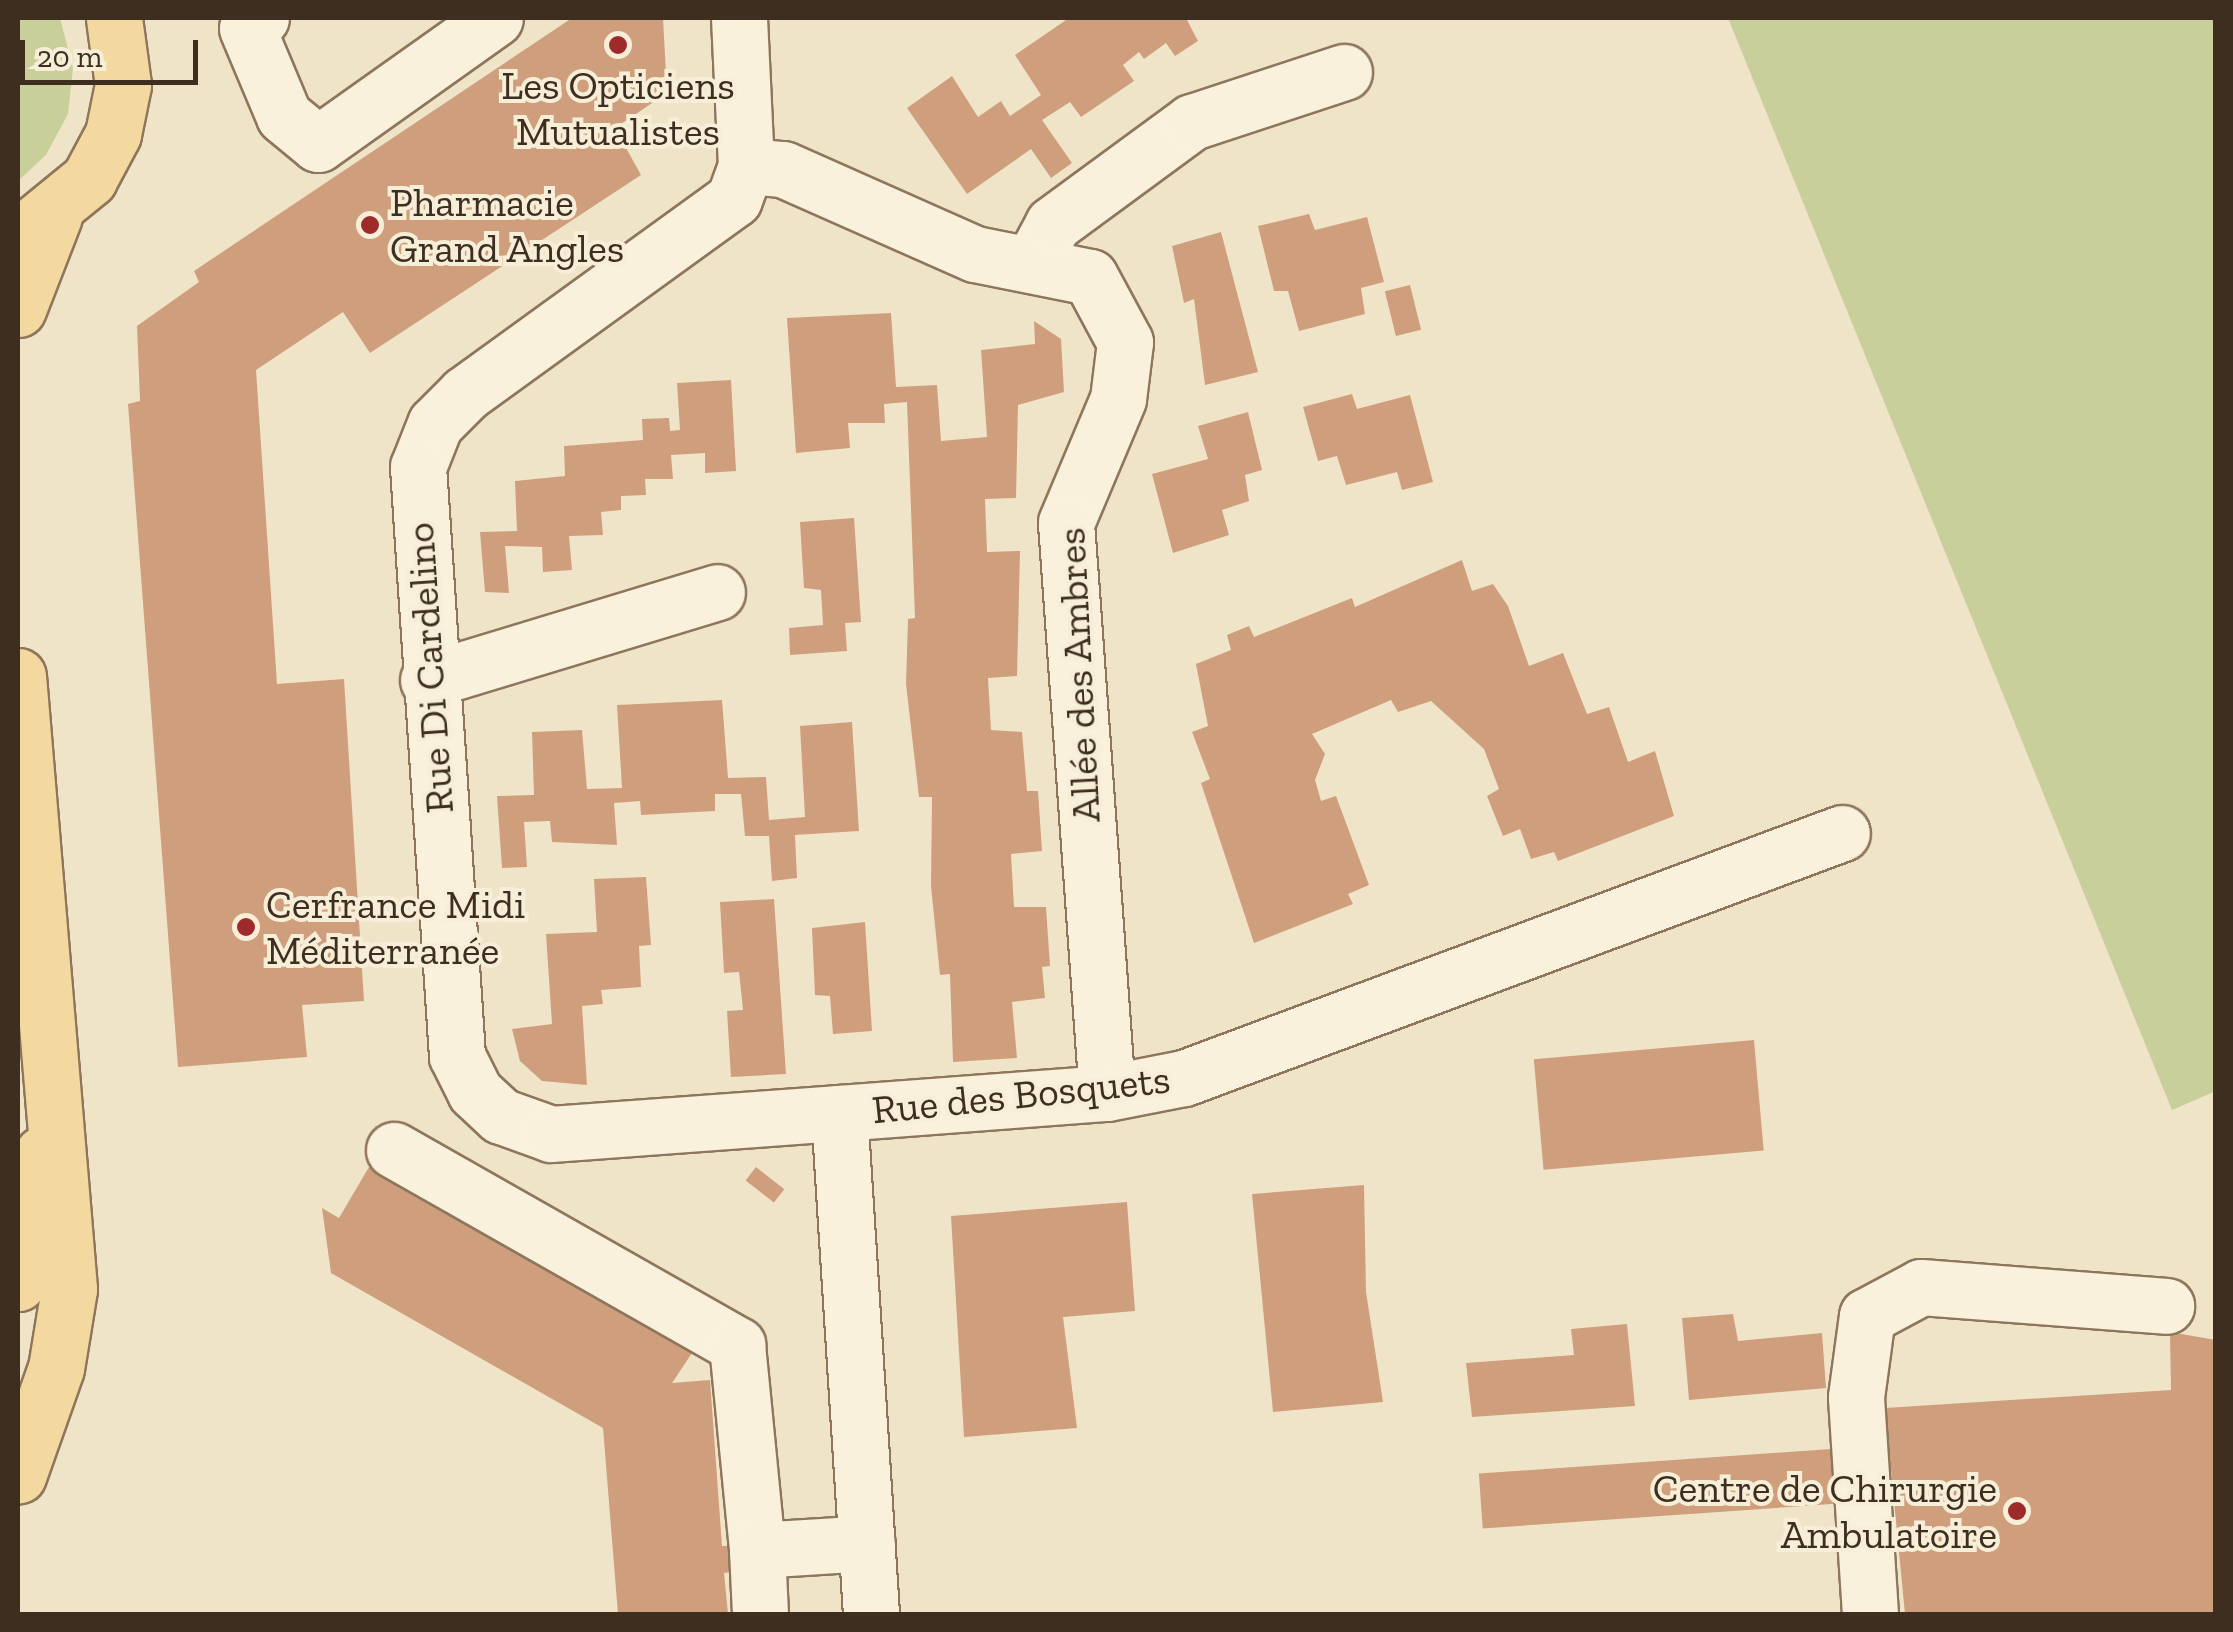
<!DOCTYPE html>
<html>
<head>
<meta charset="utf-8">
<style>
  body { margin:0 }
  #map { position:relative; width:2233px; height:1632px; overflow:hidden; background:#f0e4c8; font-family:"Zilla Slab",serif }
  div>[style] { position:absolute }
  .green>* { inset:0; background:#c9cf9b }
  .building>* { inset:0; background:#cf9f7d; transform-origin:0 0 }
  .roads { filter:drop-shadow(2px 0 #8d765c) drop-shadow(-2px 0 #8d765c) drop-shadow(0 2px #8d765c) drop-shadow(0 -2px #8d765c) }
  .minor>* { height:55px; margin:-27.5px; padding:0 27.5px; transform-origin:27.5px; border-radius:27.5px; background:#faf1dc }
  .major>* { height:55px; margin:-27.5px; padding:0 27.5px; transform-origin:27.5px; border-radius:27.5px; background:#f3d9a0 }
  .dots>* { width:28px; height:28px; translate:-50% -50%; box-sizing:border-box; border:5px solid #f7eed8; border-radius:50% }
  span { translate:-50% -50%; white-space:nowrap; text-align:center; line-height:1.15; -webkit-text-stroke:8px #f7eed8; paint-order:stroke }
  .poi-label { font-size:40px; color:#3d2e20 }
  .left { translate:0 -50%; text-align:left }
  .right { translate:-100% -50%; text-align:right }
  .street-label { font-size:40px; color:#3d2e20 }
  .frame { position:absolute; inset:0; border:20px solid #3d2e20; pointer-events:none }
  .scale { position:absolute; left:20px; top:40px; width:178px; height:45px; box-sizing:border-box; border:5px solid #3d2e20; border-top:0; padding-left:12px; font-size:30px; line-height:35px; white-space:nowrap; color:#3d2e20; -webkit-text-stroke:8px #f7eed8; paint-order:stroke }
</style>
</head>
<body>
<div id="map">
  <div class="green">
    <div style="clip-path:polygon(18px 18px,60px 18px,73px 68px,68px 114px,46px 155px,18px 181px)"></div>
    <div style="clip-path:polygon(1728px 18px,2215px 18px,2216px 1091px,2172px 1110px)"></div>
  </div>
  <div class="building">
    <div style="clip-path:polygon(572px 18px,663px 18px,667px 93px,615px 128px,641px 175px,370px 353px,343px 312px,256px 370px,277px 684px,344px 679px,364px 1001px,302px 1005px,307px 1057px,178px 1067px,128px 404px,140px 401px,137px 326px,199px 282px,194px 271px)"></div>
    <div style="clip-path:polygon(1069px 18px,1186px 18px,1198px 41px,1175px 56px,1166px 43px,1144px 59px,1139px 52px,1123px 65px,1134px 81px,1081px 117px,1070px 102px,1042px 120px,1072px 163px,1051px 178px,1031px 149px,967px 194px,907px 108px,952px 76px,978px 117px,1001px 101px,1010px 116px,1041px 95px,1015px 55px)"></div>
    <div style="clip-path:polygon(1309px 214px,1315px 230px,1367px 217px,1384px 282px,1361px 288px,1365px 314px,1299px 331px,1288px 291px,1274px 291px,1258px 226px)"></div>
    <div style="clip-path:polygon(1221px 232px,1258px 372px,1205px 385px,1194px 299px,1184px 303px,1172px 246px)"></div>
    <div style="left:1410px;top:285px;width:46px;height:26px;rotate:76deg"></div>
    <div style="clip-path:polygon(891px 313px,896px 387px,937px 385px,941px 441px,987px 437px,981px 350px,1035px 344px,1034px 321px,1061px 339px,1064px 392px,1018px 405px,1016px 498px,985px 499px,987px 552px,1020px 551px,1017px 676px,988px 678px,991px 730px,1022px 732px,1027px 791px,1038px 791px,1042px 851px,1011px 854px,1014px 907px,1046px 907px,1050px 966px,1042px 967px,1045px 998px,1012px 1002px,1017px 1058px,953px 1062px,950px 974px,940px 975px,931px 886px,932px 797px,919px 797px,906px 684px,908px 619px,915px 618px,907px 402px,884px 404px,885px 423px,848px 423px,850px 448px,796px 453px,787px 318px)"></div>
    <div style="clip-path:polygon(731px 380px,736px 471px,705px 473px,705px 453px,671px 455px,673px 479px,645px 479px,646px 495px,621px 496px,621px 510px,601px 512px,603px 535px,569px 536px,572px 570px,543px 572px,542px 547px,505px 546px,509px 593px,485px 592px,480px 532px,517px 531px,515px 481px,565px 476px,564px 446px,643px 440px,642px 419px,669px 418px,670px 431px,680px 430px,677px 383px)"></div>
    <div style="clip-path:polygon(1352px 394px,1357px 409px,1410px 395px,1433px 482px,1402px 490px,1397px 472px,1346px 485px,1337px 456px,1318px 461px,1303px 407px)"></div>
    <div style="clip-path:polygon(1248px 412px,1262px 470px,1245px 475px,1249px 501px,1222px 510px,1229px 535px,1173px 553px,1152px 474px,1208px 459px,1198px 426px)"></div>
    <div style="clip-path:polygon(854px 518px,861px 622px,845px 623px,847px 651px,790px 655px,789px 628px,823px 625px,821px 590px,804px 588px,800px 522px)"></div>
    <div style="clip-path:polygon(1462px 560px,1472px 591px,1493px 584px,1508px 606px,1529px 666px,1563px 653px,1587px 714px,1609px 707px,1628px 762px,1655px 751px,1674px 816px,1558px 861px,1554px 852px,1531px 859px,1520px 829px,1503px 836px,1487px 796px,1499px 789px,1484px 749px,1431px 701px,1398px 712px,1391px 700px,1312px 734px,1325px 754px,1315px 780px,1321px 801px,1336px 796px,1369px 885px,1348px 894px,1353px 904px,1254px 943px,1201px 783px,1210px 779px,1192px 732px,1208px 726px,1196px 664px,1231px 650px,1227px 635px,1249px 626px,1254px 637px,1352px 598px,1355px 607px)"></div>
    <div style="clip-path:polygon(722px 700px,728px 778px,766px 777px,769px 820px,805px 817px,800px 726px,852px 722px,859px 831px,795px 835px,797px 878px,772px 881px,769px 836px,745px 836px,741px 794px,715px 794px,715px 811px,641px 815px,640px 801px,614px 803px,617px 845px,552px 842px,550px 821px,524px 822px,527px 867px,502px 868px,497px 796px,534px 795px,532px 732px,582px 730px,587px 789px,622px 788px,617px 705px)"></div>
    <div style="clip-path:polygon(646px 877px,651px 945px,639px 946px,641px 987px,601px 990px,603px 1004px,582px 1006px,587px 1085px,542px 1081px,520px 1061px,512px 1029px,552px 1024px,546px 934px,597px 932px,594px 879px)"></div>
    <div style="clip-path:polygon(774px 899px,786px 1074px,731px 1077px,727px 1011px,743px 1010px,739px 972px,724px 973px,720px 902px)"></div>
    <div style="clip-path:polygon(865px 922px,872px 1031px,833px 1034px,830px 996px,815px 995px,812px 928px)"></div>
    <div style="left:1754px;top:1040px;width:111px;height:221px;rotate:85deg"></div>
    <div style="clip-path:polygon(369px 1167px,694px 1350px,672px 1383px,710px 1380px,722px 1546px,738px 1546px,740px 1571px,724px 1573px,728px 1614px,618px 1614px,603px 1428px,331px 1273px,322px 1208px,339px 1218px)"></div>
    <div style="left:756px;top:1167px;width:36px;height:17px;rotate:38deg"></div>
    <div style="clip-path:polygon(1364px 1185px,1366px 1292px,1383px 1402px,1273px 1412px,1252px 1194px)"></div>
    <div style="clip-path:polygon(1127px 1202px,1135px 1311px,1063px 1317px,1077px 1428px,964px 1437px,951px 1216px)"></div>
    <div style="clip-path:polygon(1733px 1314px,1738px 1341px,1822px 1333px,1826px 1388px,1689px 1400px,1682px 1318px)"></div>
    <div style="clip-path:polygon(1627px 1324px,1635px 1406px,1472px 1417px,1466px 1363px,1574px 1355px,1571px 1329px)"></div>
    <div style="clip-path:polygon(2170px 1332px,2216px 1340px,2216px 1614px,1905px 1614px,1885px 1408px,2171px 1390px)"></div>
    <div style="left:1831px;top:1449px;width:55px;height:353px;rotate:86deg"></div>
  </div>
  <div class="roads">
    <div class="minor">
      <div style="left:261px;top:18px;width:17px;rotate:144deg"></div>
      <div style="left:247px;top:28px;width:95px;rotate:67.2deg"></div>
      <div style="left:284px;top:116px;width:44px;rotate:39.5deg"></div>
      <div style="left:318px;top:144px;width:217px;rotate:-35.4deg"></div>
      <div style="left:739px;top:18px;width:148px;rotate:87.3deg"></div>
      <div style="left:746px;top:166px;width:35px;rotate:110deg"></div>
      <div style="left:734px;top:199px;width:332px;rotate:144.1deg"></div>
      <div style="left:465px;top:394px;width:42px;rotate:135deg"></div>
      <div style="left:435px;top:424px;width:46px;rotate:111.6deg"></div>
      <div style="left:418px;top:467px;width:590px;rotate:86.21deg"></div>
      <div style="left:457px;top:1056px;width:40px;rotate:63.4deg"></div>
      <div style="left:475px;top:1092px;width:35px;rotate:43deg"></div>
      <div style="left:501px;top:1116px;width:53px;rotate:19.8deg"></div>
      <div style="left:551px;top:1134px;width:289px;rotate:-4.2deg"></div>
      <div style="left:746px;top:166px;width:37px;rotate:5deg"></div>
      <div style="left:783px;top:169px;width:210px;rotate:23.9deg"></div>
      <div style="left:975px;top:254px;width:117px;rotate:11.3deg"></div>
      <div style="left:1090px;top:277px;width:74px;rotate:61.7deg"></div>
      <div style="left:1125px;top:342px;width:57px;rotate:97deg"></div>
      <div style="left:1118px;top:399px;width:134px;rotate:112.8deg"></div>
      <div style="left:1066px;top:523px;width:571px;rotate:85.89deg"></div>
      <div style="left:1033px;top:261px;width:42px;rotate:-61.6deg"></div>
      <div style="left:1053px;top:224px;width:172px;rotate:-36.3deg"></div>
      <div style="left:1192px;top:122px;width:160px;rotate:-18.2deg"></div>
      <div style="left:428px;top:680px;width:302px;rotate:-16.9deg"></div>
      <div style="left:394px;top:1150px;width:395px;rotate:29.6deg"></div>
      <div style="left:737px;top:1345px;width:206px;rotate:84.4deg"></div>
      <div style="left:757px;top:1550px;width:110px;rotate:-3.6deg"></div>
      <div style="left:757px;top:1550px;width:64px;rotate:87.3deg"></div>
      <div style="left:871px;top:1614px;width:502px;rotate:-93.65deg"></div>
      <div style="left:839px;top:1113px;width:269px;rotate:-4.3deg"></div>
      <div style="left:1107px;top:1093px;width:78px;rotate:-11deg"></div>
      <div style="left:1184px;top:1078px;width:702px;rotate:-20.42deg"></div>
      <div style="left:1870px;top:1614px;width:217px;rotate:-93.7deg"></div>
      <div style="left:1856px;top:1397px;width:82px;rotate:-82.3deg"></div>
      <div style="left:1867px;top:1316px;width:61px;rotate:-28.2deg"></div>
      <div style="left:1921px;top:1287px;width:246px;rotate:4.4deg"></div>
    </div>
    <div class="major">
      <div style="left:18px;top:237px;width:92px;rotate:-39.2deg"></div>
      <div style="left:89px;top:179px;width:51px;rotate:-61.9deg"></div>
      <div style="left:113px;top:134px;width:50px;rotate:-78.5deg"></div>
      <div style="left:123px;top:85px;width:68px;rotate:-97.7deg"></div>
      <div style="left:18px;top:309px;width:100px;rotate:-68.8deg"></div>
      <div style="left:18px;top:676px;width:615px;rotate:85.24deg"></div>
      <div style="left:69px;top:1289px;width:80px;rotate:99.3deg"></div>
      <div style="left:56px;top:1368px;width:114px;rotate:109.4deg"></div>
      <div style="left:18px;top:1283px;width:131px;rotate:-79.5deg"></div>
    </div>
  </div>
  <div class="dots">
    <div style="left:618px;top:45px;background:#9e2a2b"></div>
    <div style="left:370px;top:225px;background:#9e2a2b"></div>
    <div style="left:246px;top:927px;background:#9e2a2b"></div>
    <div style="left:2017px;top:1511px;background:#9e2a2b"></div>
  </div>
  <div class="poi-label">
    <span style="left:618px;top:108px">Les Opticiens<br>Mutualistes</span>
    <span class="left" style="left:390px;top:225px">Pharmacie<br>Grand Angles</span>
    <span class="left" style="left:266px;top:927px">Cerfrance Midi<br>Méditerranée</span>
    <span class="right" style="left:1997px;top:1511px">Centre de Chirurgie<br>Ambulatoire</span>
  </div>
  <div class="street-label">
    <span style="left:429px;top:668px;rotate:-94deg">Rue Di Cardelino</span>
    <span style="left:1078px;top:675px;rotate:-93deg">Allée des Ambres</span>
    <span style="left:1021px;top:1094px;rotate:-6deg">Rue des Bosquets</span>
  </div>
  <div class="frame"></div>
  <div class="scale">20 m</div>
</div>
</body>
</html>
